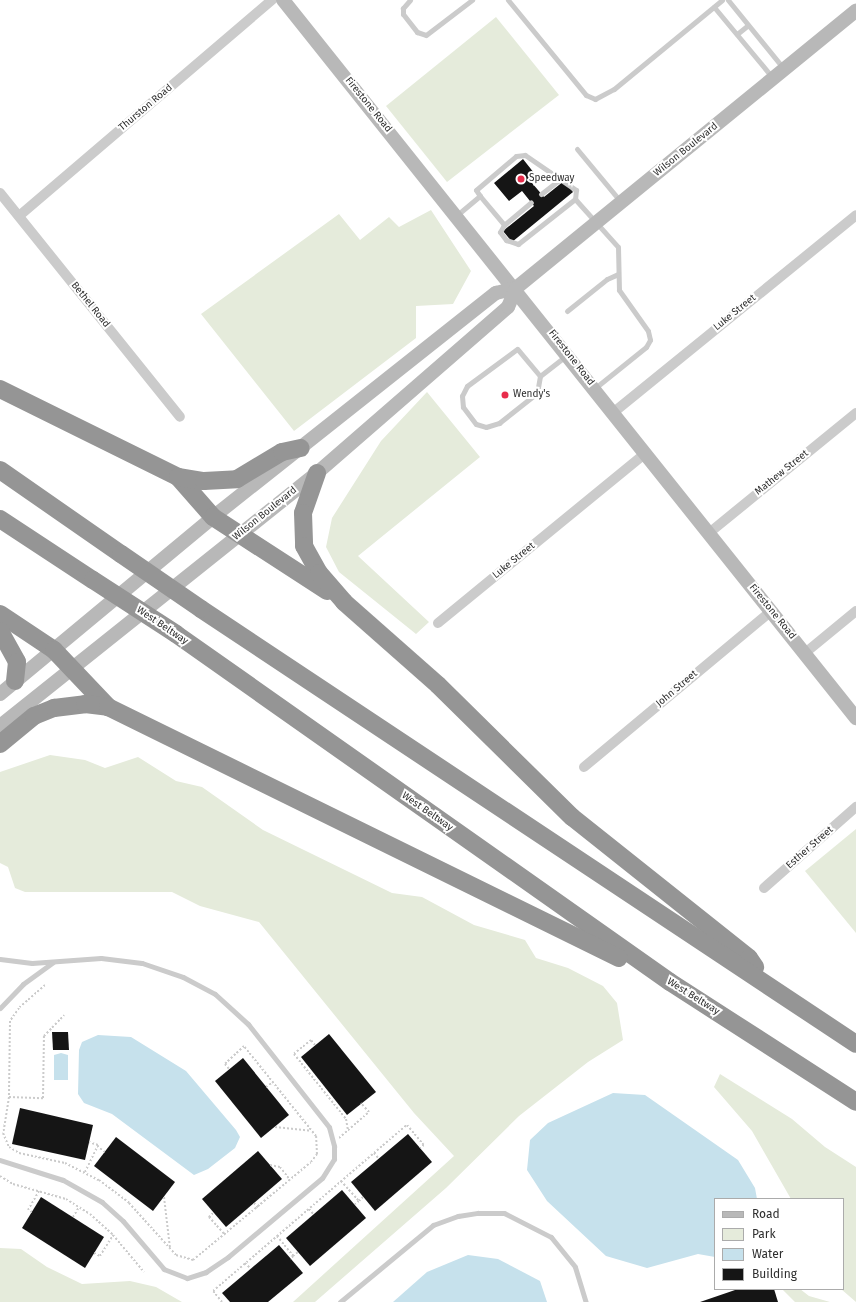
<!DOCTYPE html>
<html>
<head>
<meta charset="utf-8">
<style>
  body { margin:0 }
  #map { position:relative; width:856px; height:1302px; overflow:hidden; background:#fff; font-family:"Fira Sans",sans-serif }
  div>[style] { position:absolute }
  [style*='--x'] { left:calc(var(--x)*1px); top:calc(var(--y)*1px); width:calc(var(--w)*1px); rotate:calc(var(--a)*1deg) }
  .green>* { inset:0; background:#e5ebdb }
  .water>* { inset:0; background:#c6e1ec }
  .building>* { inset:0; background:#151515 }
  .path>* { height:2px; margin-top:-1px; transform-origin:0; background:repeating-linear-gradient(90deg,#cbcbcb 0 2px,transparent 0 4px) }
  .lane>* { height:5px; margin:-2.5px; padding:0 2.5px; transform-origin:2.5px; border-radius:2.5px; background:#cbcbcb }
  .street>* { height:10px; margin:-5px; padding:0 5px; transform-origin:5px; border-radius:5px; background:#cbcbcb }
  .secondary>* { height:14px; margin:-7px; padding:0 7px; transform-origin:7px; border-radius:7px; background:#b8b8b8 }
  .highway>* { height:18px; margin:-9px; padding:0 9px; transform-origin:9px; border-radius:9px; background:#959595 }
  .highway-bridge>* { height:18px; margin:-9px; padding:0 9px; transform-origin:9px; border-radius:9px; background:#959595 }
  .dots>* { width:11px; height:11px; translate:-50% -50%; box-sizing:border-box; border:2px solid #fff; border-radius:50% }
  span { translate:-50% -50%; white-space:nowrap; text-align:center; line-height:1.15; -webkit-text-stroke:4px #fff; paint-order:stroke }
  .street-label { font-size:10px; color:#2e2e2e }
  .poi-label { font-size:10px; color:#2e2e2e }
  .left { translate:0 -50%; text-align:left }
  .legend { position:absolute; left:714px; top:1198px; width:130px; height:92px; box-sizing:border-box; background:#fff; border:1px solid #ababab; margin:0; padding:5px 7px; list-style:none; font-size:12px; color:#2e2e2e }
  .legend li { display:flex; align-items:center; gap:8px; height:20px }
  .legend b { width:20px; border:1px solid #ababab }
</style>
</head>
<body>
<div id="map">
  <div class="green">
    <div style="clip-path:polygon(496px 17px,559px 95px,447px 182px,386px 106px)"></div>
    <div style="clip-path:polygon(431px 210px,471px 271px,453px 304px,416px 306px,416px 338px,294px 431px,201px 314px,339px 214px,360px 240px,389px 217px,399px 227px)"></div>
    <div style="clip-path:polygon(427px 392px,480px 457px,358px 556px,429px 622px,416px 634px,339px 572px,326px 547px,332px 518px,381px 441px)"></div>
    <div style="clip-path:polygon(50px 755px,85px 760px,105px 768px,138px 757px,176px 781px,202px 787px,263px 830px,392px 893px,422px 897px,474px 925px,525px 940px,536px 958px,568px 968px,603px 986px,617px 1003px,623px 1040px,588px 1062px,519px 1116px,446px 1188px,315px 1302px,293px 1302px,454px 1156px,414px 1113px,259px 922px,200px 906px,172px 892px,25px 892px,15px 888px,8px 867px,0 863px,0 772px)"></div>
    <div style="clip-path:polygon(856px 829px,856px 933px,805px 871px)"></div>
    <div style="clip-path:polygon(720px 1074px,792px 1119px,825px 1147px,856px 1167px,856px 1302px,841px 1289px,843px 1199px,791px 1199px,752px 1131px,714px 1087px)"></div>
    <div style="clip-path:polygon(0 1248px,21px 1249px,47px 1267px,82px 1284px,130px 1281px,156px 1287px,182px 1302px,0 1302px)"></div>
    <div style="clip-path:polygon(782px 1289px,800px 1289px,809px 1296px,830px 1302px,795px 1302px)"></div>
  </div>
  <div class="water">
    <div style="clip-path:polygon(98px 1035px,131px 1037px,186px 1071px,236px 1130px,240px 1137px,235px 1148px,208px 1169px,194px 1175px,112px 1114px,84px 1103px,78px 1094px,79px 1050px,82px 1042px)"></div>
    <div style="clip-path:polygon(61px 1053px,68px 1055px,68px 1080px,54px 1080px,54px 1055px)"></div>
    <div style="clip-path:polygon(613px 1093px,645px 1095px,738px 1160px,755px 1188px,757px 1199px,715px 1199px,715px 1257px,698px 1254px,647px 1268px,606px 1256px,547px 1201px,527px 1170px,530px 1140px,548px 1123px)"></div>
    <div style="clip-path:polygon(468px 1255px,498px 1259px,540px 1281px,547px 1302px,393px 1302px,427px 1272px)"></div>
  </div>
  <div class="building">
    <div style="clip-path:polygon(523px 159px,538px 178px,532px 183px,544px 197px,564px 181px,573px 192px,512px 242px,503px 231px,534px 206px,522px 191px,509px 201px,494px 183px)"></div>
    <div style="clip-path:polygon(52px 1032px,68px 1032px,69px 1050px,53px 1050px)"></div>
    <div style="clip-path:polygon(329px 1034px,376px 1092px,347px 1115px,301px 1057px)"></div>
    <div style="clip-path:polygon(243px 1058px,289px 1115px,261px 1138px,215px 1081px)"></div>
    <div style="clip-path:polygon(20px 1108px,93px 1125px,85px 1160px,12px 1144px)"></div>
    <div style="clip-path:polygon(408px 1134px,432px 1162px,375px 1211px,351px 1182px)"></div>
    <div style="clip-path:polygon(116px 1137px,175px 1182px,153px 1211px,94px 1166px)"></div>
    <div style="clip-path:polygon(258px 1151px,282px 1179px,226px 1227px,202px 1199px)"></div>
    <div style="clip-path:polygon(342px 1190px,366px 1218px,310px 1266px,286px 1238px)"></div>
    <div style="clip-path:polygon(41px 1197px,104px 1237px,85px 1268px,22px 1228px)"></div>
    <div style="clip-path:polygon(279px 1245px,303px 1273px,268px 1302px,230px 1302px,222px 1293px)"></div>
    <div style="clip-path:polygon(738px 1289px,774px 1289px,778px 1302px,700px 1302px)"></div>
  </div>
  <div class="path">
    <div style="--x:45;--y:985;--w:35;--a:139"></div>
    <div style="--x:19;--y:1008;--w:16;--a:125"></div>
    <div style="--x:10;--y:1021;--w:76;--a:90.8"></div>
    <div style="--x:9;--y:1097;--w:34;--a:2"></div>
    <div style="--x:43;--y:1098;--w:62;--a:-89.1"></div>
    <div style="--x:44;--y:1036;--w:29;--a:-46"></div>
    <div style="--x:315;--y:1045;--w:6;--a:-129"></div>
    <div style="--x:311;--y:1040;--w:22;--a:141"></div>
    <div style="--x:294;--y:1054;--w:83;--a:51.3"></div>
    <div style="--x:346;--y:1119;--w:11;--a:80"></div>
    <div style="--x:266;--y:1087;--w:9;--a:-36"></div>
    <div style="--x:9;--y:1097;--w:36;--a:99"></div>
    <div style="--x:3;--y:1133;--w:15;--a:67"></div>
    <div style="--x:9;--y:1147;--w:12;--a:31"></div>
    <div style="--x:19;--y:1153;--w:47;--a:12.3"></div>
    <div style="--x:65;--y:1163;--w:38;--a:27"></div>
    <div style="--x:99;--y:1180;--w:38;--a:37"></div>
    <div style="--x:129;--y:1203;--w:70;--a:47.9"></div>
    <div style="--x:176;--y:1255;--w:18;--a:16"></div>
    <div style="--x:193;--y:1260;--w:153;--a:-39.7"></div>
    <div style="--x:311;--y:1162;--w:10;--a:-53"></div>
    <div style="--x:317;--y:1154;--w:18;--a:-93"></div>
    <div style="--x:316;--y:1136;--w:115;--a:-128.7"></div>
    <div style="--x:244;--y:1046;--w:26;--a:137"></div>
    <div style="--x:225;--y:1064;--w:6;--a:51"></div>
    <div style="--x:275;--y:1127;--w:36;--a:6"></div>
    <div style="--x:339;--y:1138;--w:40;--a:-41"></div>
    <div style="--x:369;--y:1112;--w:12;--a:-132"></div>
    <div style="--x:97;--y:1146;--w:10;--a:37"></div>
    <div style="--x:374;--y:1153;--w:8;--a:50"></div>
    <div style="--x:270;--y:1165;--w:10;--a:11"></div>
    <div style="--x:280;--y:1167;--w:16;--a:52"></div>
    <div style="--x:85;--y:1172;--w:30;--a:-64"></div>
    <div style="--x:98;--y:1145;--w:9;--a:-162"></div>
    <div style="--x:0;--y:1176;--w:15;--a:32"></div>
    <div style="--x:13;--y:1184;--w:55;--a:15.8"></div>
    <div style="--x:66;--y:1199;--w:28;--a:32"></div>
    <div style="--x:90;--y:1214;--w:31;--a:42"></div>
    <div style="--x:113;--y:1235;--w:48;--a:50"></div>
    <div style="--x:341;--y:1181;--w:27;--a:48"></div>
    <div style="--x:359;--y:1201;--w:5;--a:143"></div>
    <div style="--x:164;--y:1197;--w:51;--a:83.3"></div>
    <div style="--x:359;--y:1201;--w:6;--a:-45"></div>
    <div style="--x:254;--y:1203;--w:6;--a:51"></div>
    <div style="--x:309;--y:1209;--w:8;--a:50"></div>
    <div style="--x:32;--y:1212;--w:4;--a:-153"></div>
    <div style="--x:28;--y:1210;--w:22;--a:-60"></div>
    <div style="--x:213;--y:1213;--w:6;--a:135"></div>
    <div style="--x:209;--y:1217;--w:24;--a:48"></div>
    <div style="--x:73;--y:1217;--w:12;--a:-59"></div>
    <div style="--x:277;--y:1236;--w:26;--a:51"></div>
    <div style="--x:293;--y:1256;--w:4;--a:124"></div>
    <div style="--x:94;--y:1253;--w:7;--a:27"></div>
    <div style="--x:100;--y:1256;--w:25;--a:-58"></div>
    <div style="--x:293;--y:1256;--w:6;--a:-39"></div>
    <div style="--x:245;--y:1263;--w:8;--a:45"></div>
    <div style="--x:222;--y:1302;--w:14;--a:-129"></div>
    <div style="--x:213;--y:1291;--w:255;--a:-40.6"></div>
    <div style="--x:407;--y:1125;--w:26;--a:50"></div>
    <div style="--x:424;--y:1145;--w:5;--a:143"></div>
  </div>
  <div class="lane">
    <div style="--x:410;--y:0;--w:11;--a:131"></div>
    <div style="--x:403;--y:8;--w:6;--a:90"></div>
    <div style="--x:403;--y:14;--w:23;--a:52"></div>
    <div style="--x:417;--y:32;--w:9;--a:18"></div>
    <div style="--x:426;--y:35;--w:58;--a:-37.3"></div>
    <div style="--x:508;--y:0;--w:123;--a:50.6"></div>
    <div style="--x:586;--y:95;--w:10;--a:24"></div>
    <div style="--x:595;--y:99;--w:21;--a:-28"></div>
    <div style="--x:614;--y:89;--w:140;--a:-39.5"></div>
    <div style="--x:728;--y:0;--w:89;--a:50.9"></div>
    <div style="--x:714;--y:7;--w:92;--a:50.3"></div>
    <div style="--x:737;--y:34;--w:14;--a:-39"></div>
    <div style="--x:577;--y:149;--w:69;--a:50.3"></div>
    <div style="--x:541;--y:194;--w:24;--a:-38"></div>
    <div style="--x:480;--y:196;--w:38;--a:50"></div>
    <div style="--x:504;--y:225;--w:35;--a:-40"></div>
    <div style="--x:457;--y:215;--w:30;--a:-40"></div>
    <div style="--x:480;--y:196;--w:7;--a:-124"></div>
    <div style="--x:476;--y:190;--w:52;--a:-40.4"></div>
    <div style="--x:516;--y:156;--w:9;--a:-6"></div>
    <div style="--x:525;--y:155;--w:62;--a:34.5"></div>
    <div style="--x:576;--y:190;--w:9;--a:96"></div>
    <div style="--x:575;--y:199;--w:64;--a:48.1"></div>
    <div style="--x:618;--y:247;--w:43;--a:88.7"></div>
    <div style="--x:619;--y:290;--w:50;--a:54.7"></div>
    <div style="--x:648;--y:331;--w:9;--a:77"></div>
    <div style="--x:650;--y:340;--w:8;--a:120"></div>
    <div style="--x:646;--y:347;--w:65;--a:141.2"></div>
    <div style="--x:504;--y:225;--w:8;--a:120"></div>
    <div style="--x:500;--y:232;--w:10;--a:53"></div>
    <div style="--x:506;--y:240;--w:13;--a:18"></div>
    <div style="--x:518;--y:244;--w:73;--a:-38.3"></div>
    <div style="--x:567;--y:311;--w:51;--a:-38.7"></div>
    <div style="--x:607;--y:279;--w:12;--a:-24"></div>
    <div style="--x:540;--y:376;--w:35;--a:-130"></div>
    <div style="--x:517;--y:349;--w:62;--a:143.5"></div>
    <div style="--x:467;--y:386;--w:11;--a:117"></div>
    <div style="--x:462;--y:396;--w:11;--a:85"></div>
    <div style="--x:463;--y:407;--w:21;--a:53"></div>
    <div style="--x:476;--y:424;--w:10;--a:17"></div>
    <div style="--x:486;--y:427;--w:14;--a:-17"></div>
    <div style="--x:499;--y:423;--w:48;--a:-38.3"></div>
    <div style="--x:537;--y:393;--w:17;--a:-80"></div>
    <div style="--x:540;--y:376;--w:33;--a:-38"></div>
    <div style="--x:0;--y:959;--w:32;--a:7"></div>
    <div style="--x:32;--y:963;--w:69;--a:-4.1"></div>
    <div style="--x:101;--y:958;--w:41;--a:7"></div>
    <div style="--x:142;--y:963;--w:43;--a:18.9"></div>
    <div style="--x:183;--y:977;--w:36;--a:28"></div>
    <div style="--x:215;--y:994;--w:45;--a:42.3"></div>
    <div style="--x:248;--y:1024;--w:131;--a:51.8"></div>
    <div style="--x:329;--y:1127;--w:20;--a:75"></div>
    <div style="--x:334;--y:1146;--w:13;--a:90"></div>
    <div style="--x:334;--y:1159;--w:22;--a:122"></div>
    <div style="--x:322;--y:1178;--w:123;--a:140"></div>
    <div style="--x:228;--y:1257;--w:27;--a:146"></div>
    <div style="--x:206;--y:1272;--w:20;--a:162"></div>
    <div style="--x:187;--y:1278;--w:25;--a:-159"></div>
    <div style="--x:164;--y:1269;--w:63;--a:-130.5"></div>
    <div style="--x:123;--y:1221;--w:28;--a:-138"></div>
    <div style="--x:102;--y:1202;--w:45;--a:-150.6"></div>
    <div style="--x:63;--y:1180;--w:66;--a:-162.4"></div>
    <div style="--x:0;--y:1008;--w:33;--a:-46"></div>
    <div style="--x:23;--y:984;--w:37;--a:-36"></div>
    <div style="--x:340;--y:1302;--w:121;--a:-39.6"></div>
    <div style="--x:433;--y:1225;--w:27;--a:-20"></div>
    <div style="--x:458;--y:1216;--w:20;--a:-9"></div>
    <div style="--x:478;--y:1213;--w:26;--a:0"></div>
    <div style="--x:504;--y:1213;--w:53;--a:27.1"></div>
    <div style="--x:551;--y:1237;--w:38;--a:51"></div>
    <div style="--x:575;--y:1267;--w:37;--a:73"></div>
  </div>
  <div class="street">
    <div style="--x:0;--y:193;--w:287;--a:51.2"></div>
    <div style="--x:19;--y:216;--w:333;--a:-40.5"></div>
    <div style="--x:614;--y:412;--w:312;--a:-39.1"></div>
    <div style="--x:709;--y:533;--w:190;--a:-39.2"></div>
    <div style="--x:438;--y:623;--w:269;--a:-39.3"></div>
    <div style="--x:805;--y:653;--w:66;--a:-39.5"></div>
    <div style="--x:584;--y:767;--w:244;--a:-39.8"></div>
    <div style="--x:764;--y:888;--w:123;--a:-41.4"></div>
  </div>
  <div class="secondary">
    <div style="--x:283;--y:0;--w:919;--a:51.41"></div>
    <div style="--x:0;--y:694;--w:277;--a:-39.7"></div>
    <div style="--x:213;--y:517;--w:361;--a:-38.4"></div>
    <div style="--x:496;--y:293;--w:21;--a:-14"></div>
    <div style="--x:516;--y:288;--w:439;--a:-39.2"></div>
    <div style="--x:0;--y:726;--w:406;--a:-38.6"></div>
    <div style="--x:317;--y:473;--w:253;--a:-41"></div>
    <div style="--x:508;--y:307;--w:21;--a:-67"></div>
  </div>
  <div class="highway">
    <div style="--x:0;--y:389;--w:199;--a:26.3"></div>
    <div style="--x:178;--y:477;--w:53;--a:48.8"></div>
    <div style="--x:213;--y:517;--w:136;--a:33"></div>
    <div style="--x:0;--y:470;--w:147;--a:34.8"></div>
    <div style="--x:317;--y:473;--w:42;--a:109.3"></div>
    <div style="--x:303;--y:513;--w:33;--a:88"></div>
    <div style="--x:304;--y:546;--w:31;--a:61"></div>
    <div style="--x:319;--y:573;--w:38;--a:49"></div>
    <div style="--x:344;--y:602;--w:125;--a:41.4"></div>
    <div style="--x:438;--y:685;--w:188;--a:44.6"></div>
    <div style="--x:572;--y:817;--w:226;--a:38.5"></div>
    <div style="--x:749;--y:958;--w:11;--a:56"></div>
    <div style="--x:178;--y:477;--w:26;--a:9"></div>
    <div style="--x:204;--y:481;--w:33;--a:-3"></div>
    <div style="--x:237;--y:479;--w:52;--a:-31"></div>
    <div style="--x:282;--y:452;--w:19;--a:-12"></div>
    <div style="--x:0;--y:519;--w:111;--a:33.3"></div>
    <div style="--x:201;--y:609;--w:786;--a:33.59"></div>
    <div style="--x:0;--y:614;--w:65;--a:33.7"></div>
    <div style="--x:54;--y:650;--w:79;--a:46.5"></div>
    <div style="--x:0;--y:631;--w:35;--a:61"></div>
    <div style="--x:17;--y:662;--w:19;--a:96"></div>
    <div style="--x:176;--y:634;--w:604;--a:35.16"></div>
    <div style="--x:670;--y:982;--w:221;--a:32.8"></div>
    <div style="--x:0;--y:744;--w:44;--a:-39.5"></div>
    <div style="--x:34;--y:716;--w:22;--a:-22"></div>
    <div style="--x:54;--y:708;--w:31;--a:-7"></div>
    <div style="--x:85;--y:704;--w:23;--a:7"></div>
    <div style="--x:108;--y:707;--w:569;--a:26.16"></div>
  </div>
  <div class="highway-bridge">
    <div style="--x:121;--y:554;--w:97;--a:34.5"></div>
    <div style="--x:93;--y:580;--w:99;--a:33"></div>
  </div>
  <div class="dots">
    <div style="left:521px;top:179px;background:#e82c4b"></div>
    <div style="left:505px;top:395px;background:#e82c4b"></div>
  </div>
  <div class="street-label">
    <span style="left:368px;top:105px;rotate:51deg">Firestone Road</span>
    <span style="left:146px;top:108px;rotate:-40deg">Thurston Road</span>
    <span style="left:686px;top:150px;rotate:-39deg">Wilson Boulevard</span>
    <span style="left:90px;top:305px;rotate:51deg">Bethel Road</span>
    <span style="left:735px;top:313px;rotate:-39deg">Luke Street</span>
    <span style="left:571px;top:358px;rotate:52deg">Firestone Road</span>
    <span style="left:782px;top:473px;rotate:-39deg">Mathew Street</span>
    <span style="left:265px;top:514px;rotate:-39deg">Wilson Boulevard</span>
    <span style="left:514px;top:561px;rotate:-39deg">Luke Street</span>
    <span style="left:772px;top:612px;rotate:51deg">Firestone Road</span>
    <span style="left:162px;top:626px;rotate:34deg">West Beltway</span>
    <span style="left:677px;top:689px;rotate:-40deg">John Street</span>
    <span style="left:427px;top:812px;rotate:35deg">West Beltway</span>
    <span style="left:810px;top:848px;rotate:-41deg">Esther Street</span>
    <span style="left:693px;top:997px;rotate:32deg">West Beltway</span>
  </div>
  <div class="poi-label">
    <span class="left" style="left:529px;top:179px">Speedway</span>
    <span class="left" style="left:513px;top:395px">Wendy's</span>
  </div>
  <ul class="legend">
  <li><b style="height:5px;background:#b8b8b8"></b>Road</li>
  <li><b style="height:11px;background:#e5ebdb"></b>Park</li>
  <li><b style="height:11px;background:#c6e1ec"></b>Water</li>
  <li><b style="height:11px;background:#151515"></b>Building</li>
  </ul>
</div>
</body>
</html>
